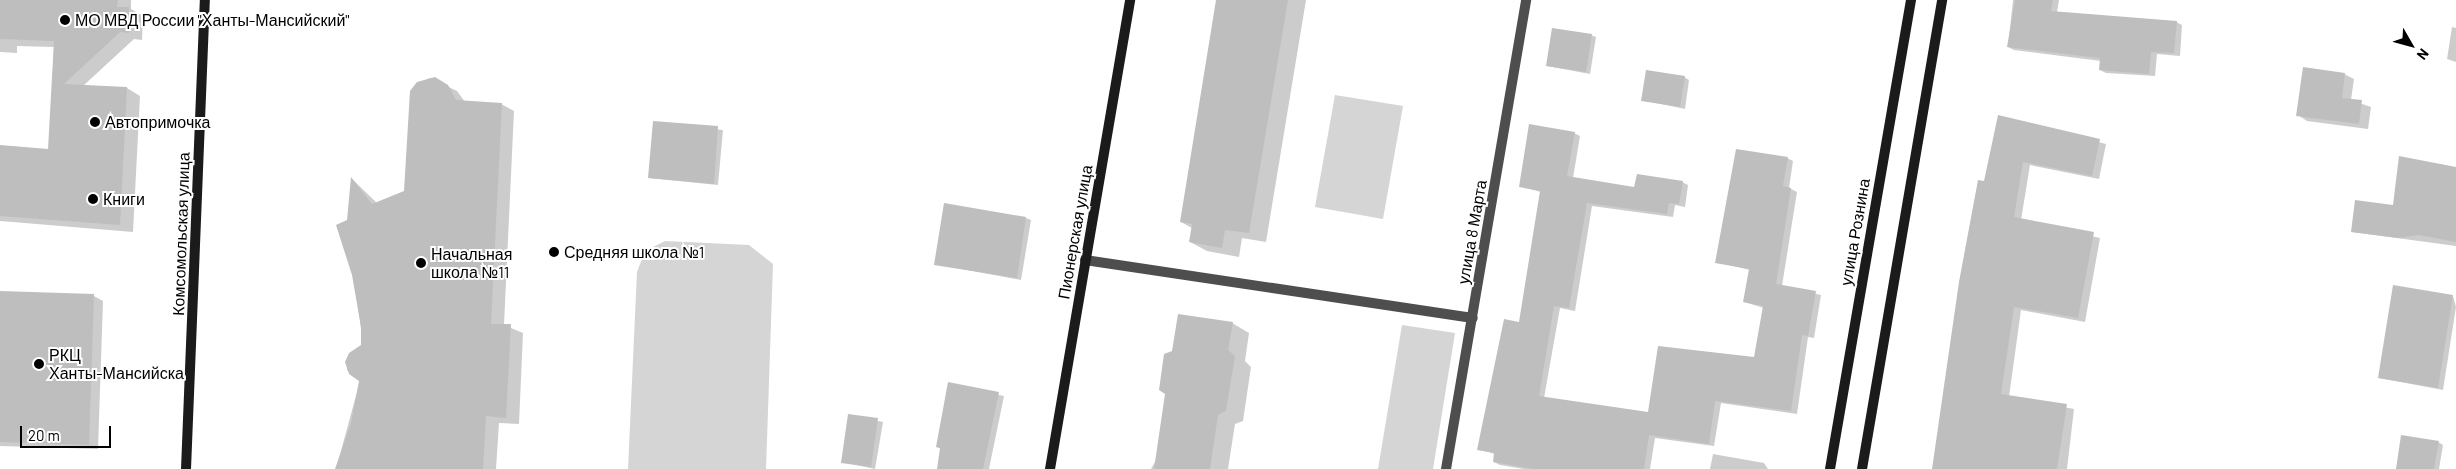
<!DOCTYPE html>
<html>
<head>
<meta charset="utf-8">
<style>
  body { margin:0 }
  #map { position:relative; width:2456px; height:469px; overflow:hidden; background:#fff; font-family:Barlow,sans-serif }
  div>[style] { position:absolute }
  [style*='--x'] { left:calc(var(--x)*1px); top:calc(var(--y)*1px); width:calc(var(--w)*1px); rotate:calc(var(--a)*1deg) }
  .green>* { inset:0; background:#d5d5d5 }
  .shadow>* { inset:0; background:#0003 }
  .building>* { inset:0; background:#bebebe }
  .street>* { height:10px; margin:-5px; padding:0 5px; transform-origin:5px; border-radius:5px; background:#4e4e4e }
  .secondary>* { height:10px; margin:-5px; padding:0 5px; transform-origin:5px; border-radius:5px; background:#1b1b1b }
  .dots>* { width:14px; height:14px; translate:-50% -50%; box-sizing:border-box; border:2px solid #fff; border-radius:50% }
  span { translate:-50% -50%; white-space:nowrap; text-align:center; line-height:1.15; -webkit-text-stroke:4px #fff; paint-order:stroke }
  .poi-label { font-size:16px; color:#000 }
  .left { translate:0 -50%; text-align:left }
  .street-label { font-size:16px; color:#000 }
  .north { position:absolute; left:2386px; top:20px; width:50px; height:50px; -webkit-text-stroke:4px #fff; paint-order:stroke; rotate:128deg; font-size:14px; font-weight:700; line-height:20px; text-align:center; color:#000 }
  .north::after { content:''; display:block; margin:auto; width:18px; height:22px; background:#000; clip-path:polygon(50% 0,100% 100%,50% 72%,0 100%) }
  .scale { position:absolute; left:20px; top:426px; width:91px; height:22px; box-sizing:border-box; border:2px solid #000; border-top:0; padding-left:6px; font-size:15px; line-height:18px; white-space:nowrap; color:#000; -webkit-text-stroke:4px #fff; paint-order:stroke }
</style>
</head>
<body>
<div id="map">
  <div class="green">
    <div style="clip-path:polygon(1335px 95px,1403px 106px,1383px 219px,1315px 207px)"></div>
    <div style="clip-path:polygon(665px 241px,749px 245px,773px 264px,766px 469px,628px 469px,637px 272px,645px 251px)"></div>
    <div style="clip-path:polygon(1402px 325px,1455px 333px,1433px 469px,1378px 469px)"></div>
  </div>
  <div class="shadow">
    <div style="clip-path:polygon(0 0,131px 0,131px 9px,143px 16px,142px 40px,134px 39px,83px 86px,127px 88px,140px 96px,133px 232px,0 221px,0 147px,49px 151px,54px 47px,17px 46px,17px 53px,0 52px)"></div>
    <div style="clip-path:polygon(1218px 0,1306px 0,1266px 242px,1242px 238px,1239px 257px,1207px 251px,1190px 242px,1192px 228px,1181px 222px)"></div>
    <div style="clip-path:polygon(2013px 0,2059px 0,2057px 12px,2176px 22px,2182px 25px,2180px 56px,2157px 54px,2155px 76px,2106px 73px,2100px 70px,2101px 61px,2014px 50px,2008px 47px)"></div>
    <div style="clip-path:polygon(2452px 27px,2456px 28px,2456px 62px,2447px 59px)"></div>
    <div style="clip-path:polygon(1591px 35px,1596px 37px,1590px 74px,1547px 66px)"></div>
    <div style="clip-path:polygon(2344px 74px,2354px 79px,2351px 100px,2371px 107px,2368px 129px,2307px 121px,2298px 115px)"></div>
    <div style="clip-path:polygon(1684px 77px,1689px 80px,1685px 109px,1642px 100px)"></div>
    <div style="clip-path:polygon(430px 78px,457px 91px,465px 102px,501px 104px,514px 111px,504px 325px,523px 333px,519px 424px,499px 423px,496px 469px,336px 469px,360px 381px,347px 370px,347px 359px,363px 346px,348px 221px,352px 179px,378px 204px,405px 192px,418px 83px)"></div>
    <div style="clip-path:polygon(1999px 116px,2106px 144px,2099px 179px,2030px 165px,2021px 220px,2100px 238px,2085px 322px,2021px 310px,2009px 397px,2074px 409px,2067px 469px,1933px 469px)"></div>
    <div style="clip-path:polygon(654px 122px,723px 130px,718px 185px,649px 178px)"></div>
    <div style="clip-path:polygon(1574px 133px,1580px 136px,1573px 178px,1635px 189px,1682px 182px,1688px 185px,1685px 207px,1675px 205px,1673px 217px,1592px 206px,1575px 311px,1560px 308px,1544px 398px,1649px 414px,1755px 358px,1764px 308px,1744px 302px,1750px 270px,1717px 262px,1787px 158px,1793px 161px,1789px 188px,1797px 192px,1782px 286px,1821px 295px,1814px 338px,1808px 337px,1797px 414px,1721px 403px,1714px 446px,1655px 438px,1650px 469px,1524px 469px,1500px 465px,1494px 462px,1495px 454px,1479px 449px,1520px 323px,1541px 192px,1520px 186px)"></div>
    <div style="clip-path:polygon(2456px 168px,2456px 246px,2352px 232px,2394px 207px)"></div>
    <div style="clip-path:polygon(1026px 218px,1031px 220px,1021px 280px,935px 264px)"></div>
    <div style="clip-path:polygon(0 293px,94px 296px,103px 301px,98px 449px,0 446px)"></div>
    <div style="clip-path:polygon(2453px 296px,2456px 307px,2443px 390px,2379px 378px)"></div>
    <div style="clip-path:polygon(1232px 323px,1249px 333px,1245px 361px,1251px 367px,1243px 421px,1235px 424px,1228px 469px,1151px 469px)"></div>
    <div style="clip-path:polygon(949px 384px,1004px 396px,989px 469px,938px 469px,942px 449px,937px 447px)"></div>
    <div style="clip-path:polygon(849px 415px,883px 422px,875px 469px,842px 462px)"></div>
    <div style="clip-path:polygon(2438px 442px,2443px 445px,2439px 469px,2397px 469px)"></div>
    <div style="clip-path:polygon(1713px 454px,1764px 463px,1768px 469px,1710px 469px)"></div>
  </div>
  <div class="building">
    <div style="clip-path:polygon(0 0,118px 0,117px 7px,129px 7px,129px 33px,120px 32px,64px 84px,127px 87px,120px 225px,0 216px,0 145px,48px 149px,54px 41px,0 39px)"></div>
    <div style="clip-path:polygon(1216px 0,1288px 0,1249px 233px,1225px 230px,1222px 248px,1189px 242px,1192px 224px,1180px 222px)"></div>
    <div style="clip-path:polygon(2015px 0,2053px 0,2051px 11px,2177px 21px,2174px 53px,2151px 52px,2149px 74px,2099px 70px,2100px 58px,2007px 47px)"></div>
    <div style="clip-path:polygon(1552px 28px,1592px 34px,1586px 72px,1546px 66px)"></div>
    <div style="clip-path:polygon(2303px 67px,2345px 73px,2342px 98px,2362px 100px,2359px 124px,2296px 116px)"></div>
    <div style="clip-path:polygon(1646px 70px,1685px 76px,1680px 107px,1641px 101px)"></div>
    <div style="clip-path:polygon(435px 77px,448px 85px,456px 100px,502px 103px,491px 324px,511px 324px,506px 418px,486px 416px,483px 469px,335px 469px,351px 423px,359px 381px,349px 374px,345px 362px,349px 353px,361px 345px,361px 327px,352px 275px,336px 225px,347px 220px,351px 177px,372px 204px,404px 191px,410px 91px,417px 82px)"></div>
    <div style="clip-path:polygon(1998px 115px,2100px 139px,2092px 176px,2023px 162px,2014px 217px,2094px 232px,2078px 318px,2014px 307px,2001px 394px,2067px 404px,2057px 469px,1932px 469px,1959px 282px,1978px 180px,1984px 181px)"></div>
    <div style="clip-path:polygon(653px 121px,718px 126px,714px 184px,648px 178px)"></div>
    <div style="clip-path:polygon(1529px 124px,1575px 132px,1567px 176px,1634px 187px,1637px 174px,1683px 181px,1679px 204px,1669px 203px,1667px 214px,1587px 203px,1569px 308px,1554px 306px,1539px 396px,1648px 412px,1658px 346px,1754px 357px,1763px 306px,1743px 302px,1749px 269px,1715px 263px,1736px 149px,1788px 157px,1783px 186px,1791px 188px,1776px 284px,1816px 291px,1808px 336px,1802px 335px,1791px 411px,1715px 401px,1709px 444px,1649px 435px,1644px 469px,1534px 469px,1493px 462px,1494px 453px,1477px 450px,1504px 319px,1519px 322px,1540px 191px,1519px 187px)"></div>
    <div style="clip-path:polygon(2399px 156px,2456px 167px,2456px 242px,2419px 235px,2399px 238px,2351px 232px,2355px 200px,2393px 205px)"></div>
    <div style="clip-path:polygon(944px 203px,1026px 217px,1017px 278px,934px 265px)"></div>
    <div style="clip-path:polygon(2393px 285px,2453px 295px,2438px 388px,2378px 378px)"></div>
    <div style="clip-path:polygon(0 291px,94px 294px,89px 445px,0 442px)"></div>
    <div style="clip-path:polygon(1178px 314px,1233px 322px,1228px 350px,1235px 356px,1226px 411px,1218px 415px,1210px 469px,1154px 469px,1165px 394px,1159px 390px,1164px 354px,1172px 351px)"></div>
    <div style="clip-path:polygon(948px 382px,999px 392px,983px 469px,937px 469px,940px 448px,936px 447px)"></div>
    <div style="clip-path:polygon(848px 414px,878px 418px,871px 467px,841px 463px)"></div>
    <div style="clip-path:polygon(2401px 435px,2439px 441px,2434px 469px,2396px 469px)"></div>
  </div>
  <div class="street">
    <div style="--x:1085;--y:260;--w:392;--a:8.5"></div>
    <div style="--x:1446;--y:469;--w:476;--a:-80.3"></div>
  </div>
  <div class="secondary">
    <div style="--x:186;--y:469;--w:469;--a:-87.7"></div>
    <div style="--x:1050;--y:469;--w:476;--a:-80.3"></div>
    <div style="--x:1830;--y:469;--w:476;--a:-80.2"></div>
    <div style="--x:1862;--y:469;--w:476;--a:-80.3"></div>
  </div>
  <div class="dots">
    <div style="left:65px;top:20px;background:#000"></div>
    <div style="left:95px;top:122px;background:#000"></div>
    <div style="left:93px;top:199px;background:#000"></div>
    <div style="left:554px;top:252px;background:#000"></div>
    <div style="left:421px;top:263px;background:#000"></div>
    <div style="left:39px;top:364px;background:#000"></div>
  </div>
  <div class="poi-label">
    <span class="left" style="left:75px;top:20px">МО МВД России "Ханты-Мансийский"</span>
    <span class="left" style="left:105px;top:122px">Автопримочка</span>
    <span class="left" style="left:103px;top:199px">Книги</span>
    <span class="left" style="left:564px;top:252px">Средняя школа №1</span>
    <span class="left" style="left:431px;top:263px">Начальная<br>школа №11</span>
    <span class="left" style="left:49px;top:364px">РКЦ<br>Ханты-Мансийска</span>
  </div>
  <div class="street-label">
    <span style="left:1075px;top:232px;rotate:-80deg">Пионерская улица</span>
    <span style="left:1472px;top:232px;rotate:-80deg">улица 8 Марта</span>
    <span style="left:1855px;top:232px;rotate:-80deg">улица Рознина</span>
    <span style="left:181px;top:234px;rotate:-88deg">Комсомольская улица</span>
  </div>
  <div class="north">N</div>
  <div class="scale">20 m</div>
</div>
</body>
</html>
